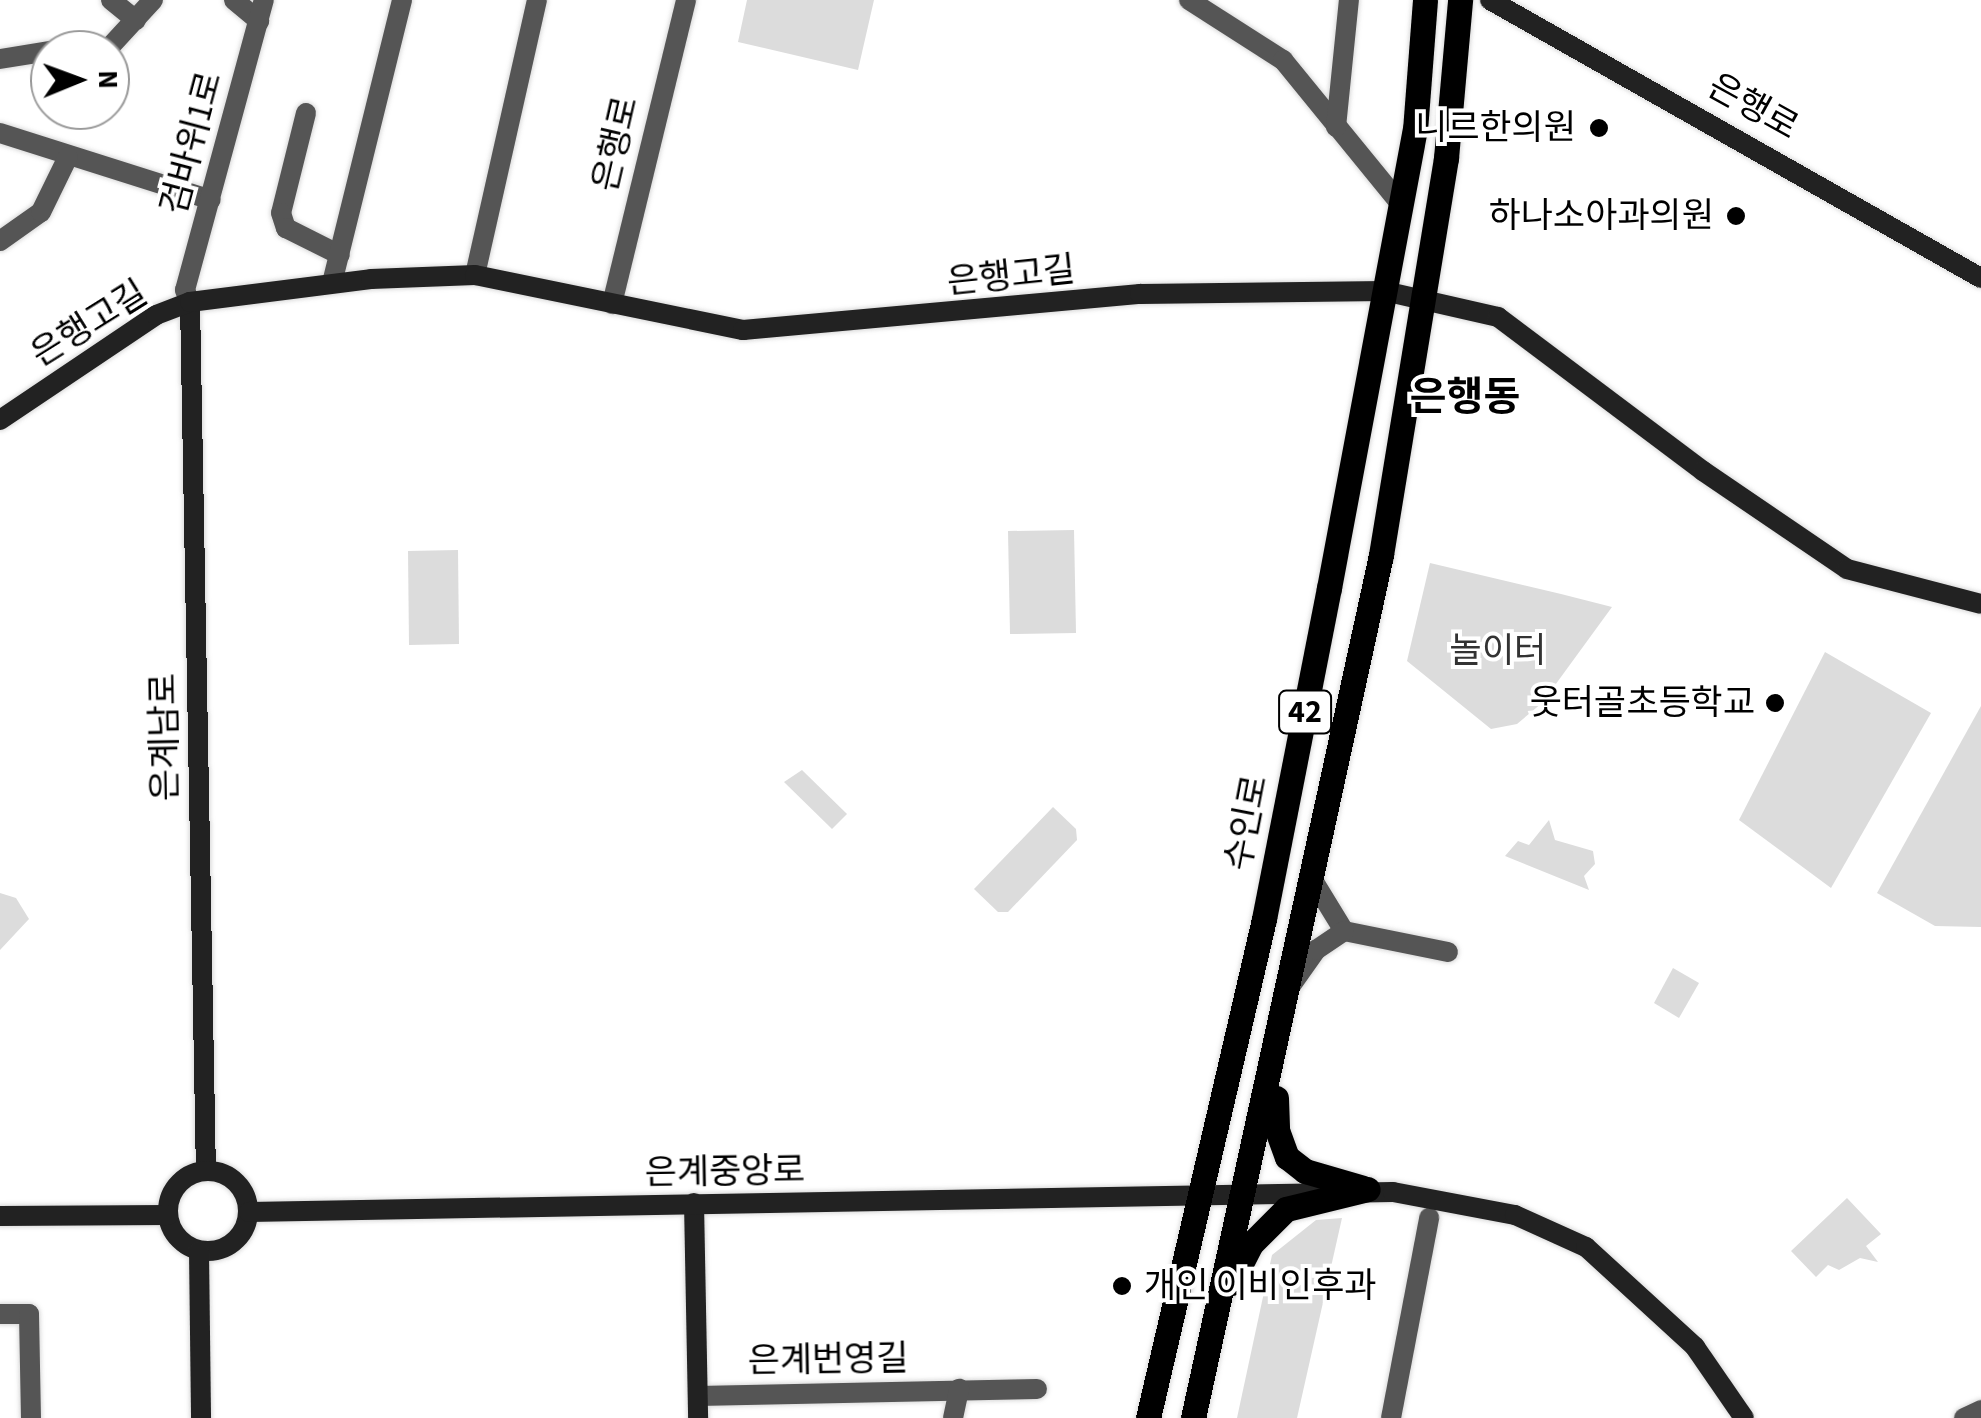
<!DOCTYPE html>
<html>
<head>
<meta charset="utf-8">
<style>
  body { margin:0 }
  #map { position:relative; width:1981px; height:1418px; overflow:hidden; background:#fff; font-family:"Source Sans 3","Noto Sans KR",sans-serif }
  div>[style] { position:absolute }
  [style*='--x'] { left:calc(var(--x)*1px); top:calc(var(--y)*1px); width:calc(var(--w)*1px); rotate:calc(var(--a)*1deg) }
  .green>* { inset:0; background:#dcdcdc }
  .roads { filter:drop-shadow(0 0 2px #dbdbdb) drop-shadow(0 0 2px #dbdbdb) }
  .street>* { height:20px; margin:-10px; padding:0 10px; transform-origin:10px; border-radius:10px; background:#555 }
  .secondary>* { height:20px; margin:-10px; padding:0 10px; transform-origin:10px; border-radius:10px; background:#222 }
  .secondary>.ring { margin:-10px; padding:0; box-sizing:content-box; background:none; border:20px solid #222; border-radius:50% }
  .primary>* { height:25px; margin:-12.5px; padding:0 12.5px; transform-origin:12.5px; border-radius:12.5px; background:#000 }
  .dots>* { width:28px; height:28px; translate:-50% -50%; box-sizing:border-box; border:5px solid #fff; border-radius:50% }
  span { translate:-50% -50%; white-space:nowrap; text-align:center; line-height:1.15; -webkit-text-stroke:8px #fff; paint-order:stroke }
  .shield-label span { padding:2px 8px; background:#fff; border:2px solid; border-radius:8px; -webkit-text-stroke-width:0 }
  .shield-label { font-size:32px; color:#000; font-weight:700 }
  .street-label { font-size:35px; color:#000 }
  .poi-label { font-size:35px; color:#000 }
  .right { translate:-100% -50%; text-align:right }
  .left { translate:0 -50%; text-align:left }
  .park-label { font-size:35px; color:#333 }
  .quarter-label { font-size:40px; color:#000; font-weight:700 }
  .north { position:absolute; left:30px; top:30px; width:100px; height:100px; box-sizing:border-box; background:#fff; border:2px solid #999; border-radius:50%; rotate:89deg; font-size:28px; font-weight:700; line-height:40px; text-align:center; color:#000 }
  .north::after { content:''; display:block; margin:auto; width:35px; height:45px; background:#000; clip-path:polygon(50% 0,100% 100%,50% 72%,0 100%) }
</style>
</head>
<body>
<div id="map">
  <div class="green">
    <div style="clip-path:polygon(747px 0,874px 0,858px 70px,738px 42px)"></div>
    <div style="clip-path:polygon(1074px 530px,1076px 633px,1010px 634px,1008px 531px)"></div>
    <div style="clip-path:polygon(458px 550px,459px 644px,409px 645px,408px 551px)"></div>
    <div style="clip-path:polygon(1430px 563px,1561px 594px,1612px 607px,1542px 703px,1517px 724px,1491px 729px,1407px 661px)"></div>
    <div style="clip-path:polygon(1825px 652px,1931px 713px,1831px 888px,1739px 820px)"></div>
    <div style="clip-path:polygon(1981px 706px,1981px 927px,1935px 926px,1877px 893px)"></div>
    <div style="clip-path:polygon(802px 770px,847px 814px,832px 829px,784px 782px)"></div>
    <div style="clip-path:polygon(1053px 807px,1076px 829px,1077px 840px,1008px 912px,998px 912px,974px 889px)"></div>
    <div style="clip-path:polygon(1549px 820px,1555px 840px,1593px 851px,1595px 864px,1584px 876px,1589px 890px,1505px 856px,1518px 841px,1529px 845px)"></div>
    <div style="clip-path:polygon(0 893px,16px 898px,29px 919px,0 950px)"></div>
    <div style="clip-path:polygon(1673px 968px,1699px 983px,1679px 1018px,1654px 1003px)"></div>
    <div style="clip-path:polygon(1847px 1198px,1881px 1234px,1866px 1246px,1878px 1262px,1860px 1258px,1839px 1270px,1828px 1265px,1816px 1277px,1791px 1251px)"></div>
    <div style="clip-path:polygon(1342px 1218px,1297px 1418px,1237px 1418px,1272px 1255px,1316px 1220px)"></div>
  </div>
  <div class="roads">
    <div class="street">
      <div style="--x:111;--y:0;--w:32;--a:39"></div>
      <div style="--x:234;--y:0;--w:33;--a:40"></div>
      <div style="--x:1189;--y:0;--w:112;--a:32.6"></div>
      <div style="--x:1283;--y:60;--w:188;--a:50.8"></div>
      <div style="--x:107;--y:50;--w:68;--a:-47.4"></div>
      <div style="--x:0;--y:59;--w:51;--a:-9.1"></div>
      <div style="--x:306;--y:113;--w:103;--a:104"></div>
      <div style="--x:281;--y:213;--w:16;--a:72"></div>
      <div style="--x:286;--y:228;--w:60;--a:26.6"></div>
      <div style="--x:1336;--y:127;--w:128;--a:-84.2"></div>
      <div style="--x:0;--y:133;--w:221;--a:17.6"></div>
      <div style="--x:0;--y:241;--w:50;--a:-35.3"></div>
      <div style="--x:41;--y:212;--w:61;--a:-63.9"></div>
      <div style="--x:475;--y:275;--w:282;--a:-77.3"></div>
      <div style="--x:332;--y:283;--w:292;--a:-76.1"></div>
      <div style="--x:190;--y:302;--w:13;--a:-113"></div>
      <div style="--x:185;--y:290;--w:301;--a:-74.8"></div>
      <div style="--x:612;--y:304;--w:313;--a:-76.3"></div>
      <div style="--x:1314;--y:882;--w:57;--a:58.5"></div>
      <div style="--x:1344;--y:931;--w:106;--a:11.4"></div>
      <div style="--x:1292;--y:984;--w:42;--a:-54.8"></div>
      <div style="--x:1316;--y:950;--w:34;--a:-34"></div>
      <div style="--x:0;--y:1314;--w:29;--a:0"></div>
      <div style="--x:29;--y:1314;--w:104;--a:88.9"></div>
      <div style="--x:698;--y:1396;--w:339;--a:-1.2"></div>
      <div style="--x:953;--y:1418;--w:30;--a:-78"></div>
      <div style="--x:1391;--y:1418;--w:204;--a:-79.2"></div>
      <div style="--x:1964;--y:1418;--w:19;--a:-25"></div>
    </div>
    <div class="secondary">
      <div style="--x:1490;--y:0;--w:564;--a:29.52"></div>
      <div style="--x:190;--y:302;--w:869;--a:88.95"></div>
      <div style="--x:0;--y:420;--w:188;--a:-33.9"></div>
      <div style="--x:156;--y:315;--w:36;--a:-21"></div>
      <div style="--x:190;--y:302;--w:182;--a:-7.2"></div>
      <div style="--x:371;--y:279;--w:104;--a:-2.2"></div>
      <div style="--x:475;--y:275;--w:274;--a:11.6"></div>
      <div style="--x:743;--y:330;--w:399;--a:-5.2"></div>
      <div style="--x:1140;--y:294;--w:244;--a:-0.7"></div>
      <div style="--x:1384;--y:291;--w:117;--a:12.8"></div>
      <div style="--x:1498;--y:317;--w:256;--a:36.9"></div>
      <div style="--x:1703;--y:471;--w:174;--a:34.2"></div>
      <div style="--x:1847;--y:569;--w:138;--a:14.6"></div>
      <div class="ring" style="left:168px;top:1171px;width:60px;height:60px"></div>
      <div style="--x:694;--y:1203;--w:215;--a:88.9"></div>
      <div style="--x:249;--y:1212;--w:1144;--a:-1"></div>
      <div style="--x:1393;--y:1192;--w:124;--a:10.7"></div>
      <div style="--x:1515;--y:1215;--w:78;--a:24.3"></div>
      <div style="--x:1586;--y:1247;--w:148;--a:42.5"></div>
      <div style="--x:1695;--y:1347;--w:86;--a:55.4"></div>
      <div style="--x:0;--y:1216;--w:168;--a:-0.3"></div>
      <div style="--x:199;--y:1251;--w:167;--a:89.3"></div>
    </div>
    <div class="primary">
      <div style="--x:1276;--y:1098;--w:32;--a:88"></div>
      <div style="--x:1277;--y:1130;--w:29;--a:70"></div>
      <div style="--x:1287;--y:1157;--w:23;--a:38"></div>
      <div style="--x:1305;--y:1171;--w:60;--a:16.3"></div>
      <div style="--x:1231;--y:1283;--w:44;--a:-62.9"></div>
      <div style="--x:1251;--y:1244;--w:49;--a:-45"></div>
      <div style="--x:1286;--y:1209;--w:84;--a:-13.7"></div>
      <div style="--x:1148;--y:1418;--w:512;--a:-76.91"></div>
      <div style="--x:1264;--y:919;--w:337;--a:-78.9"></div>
      <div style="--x:1329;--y:588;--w:466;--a:-79.4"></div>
      <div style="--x:1415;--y:130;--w:130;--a:-85.6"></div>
      <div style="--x:1193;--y:1418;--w:883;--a:-77.71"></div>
      <div style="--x:1381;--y:555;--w:402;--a:-80.7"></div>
      <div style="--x:1446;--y:158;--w:159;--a:-84.9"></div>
    </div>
  </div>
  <div class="dots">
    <div style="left:1599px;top:128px;background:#000"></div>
    <div style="left:1736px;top:216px;background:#000"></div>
    <div style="left:1775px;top:703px;background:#000"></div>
    <div style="left:1122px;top:1286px;background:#000"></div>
  </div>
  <div class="shield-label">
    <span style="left:1305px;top:712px">42</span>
  </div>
  <div class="street-label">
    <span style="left:1753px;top:107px;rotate:29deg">은행로</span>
    <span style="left:192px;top:143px;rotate:-75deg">검바위1로</span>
    <span style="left:616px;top:144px;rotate:-77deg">은행로</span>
    <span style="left:1011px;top:276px;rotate:-6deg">은행고길</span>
    <span style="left:89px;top:324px;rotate:-32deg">은행고길</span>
    <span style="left:165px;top:737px;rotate:-91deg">은계남로</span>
    <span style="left:1247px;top:823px;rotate:-79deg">수인로</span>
    <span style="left:725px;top:1172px;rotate:-1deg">은계중앙로</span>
    <span style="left:828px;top:1360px;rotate:-1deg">은계번영길</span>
  </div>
  <div class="poi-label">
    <span class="right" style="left:1576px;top:128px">니르한의원</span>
    <span class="right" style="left:1714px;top:216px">하나소아과의원</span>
    <span class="right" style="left:1755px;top:703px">웃터골초등학교</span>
    <span class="left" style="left:1144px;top:1286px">개인 이비인후과</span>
  </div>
  <div class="park-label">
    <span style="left:1498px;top:651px">놀이터</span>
  </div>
  <div class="quarter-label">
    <span style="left:1465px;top:398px">은행동</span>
  </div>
  <div class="north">N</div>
</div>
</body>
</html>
